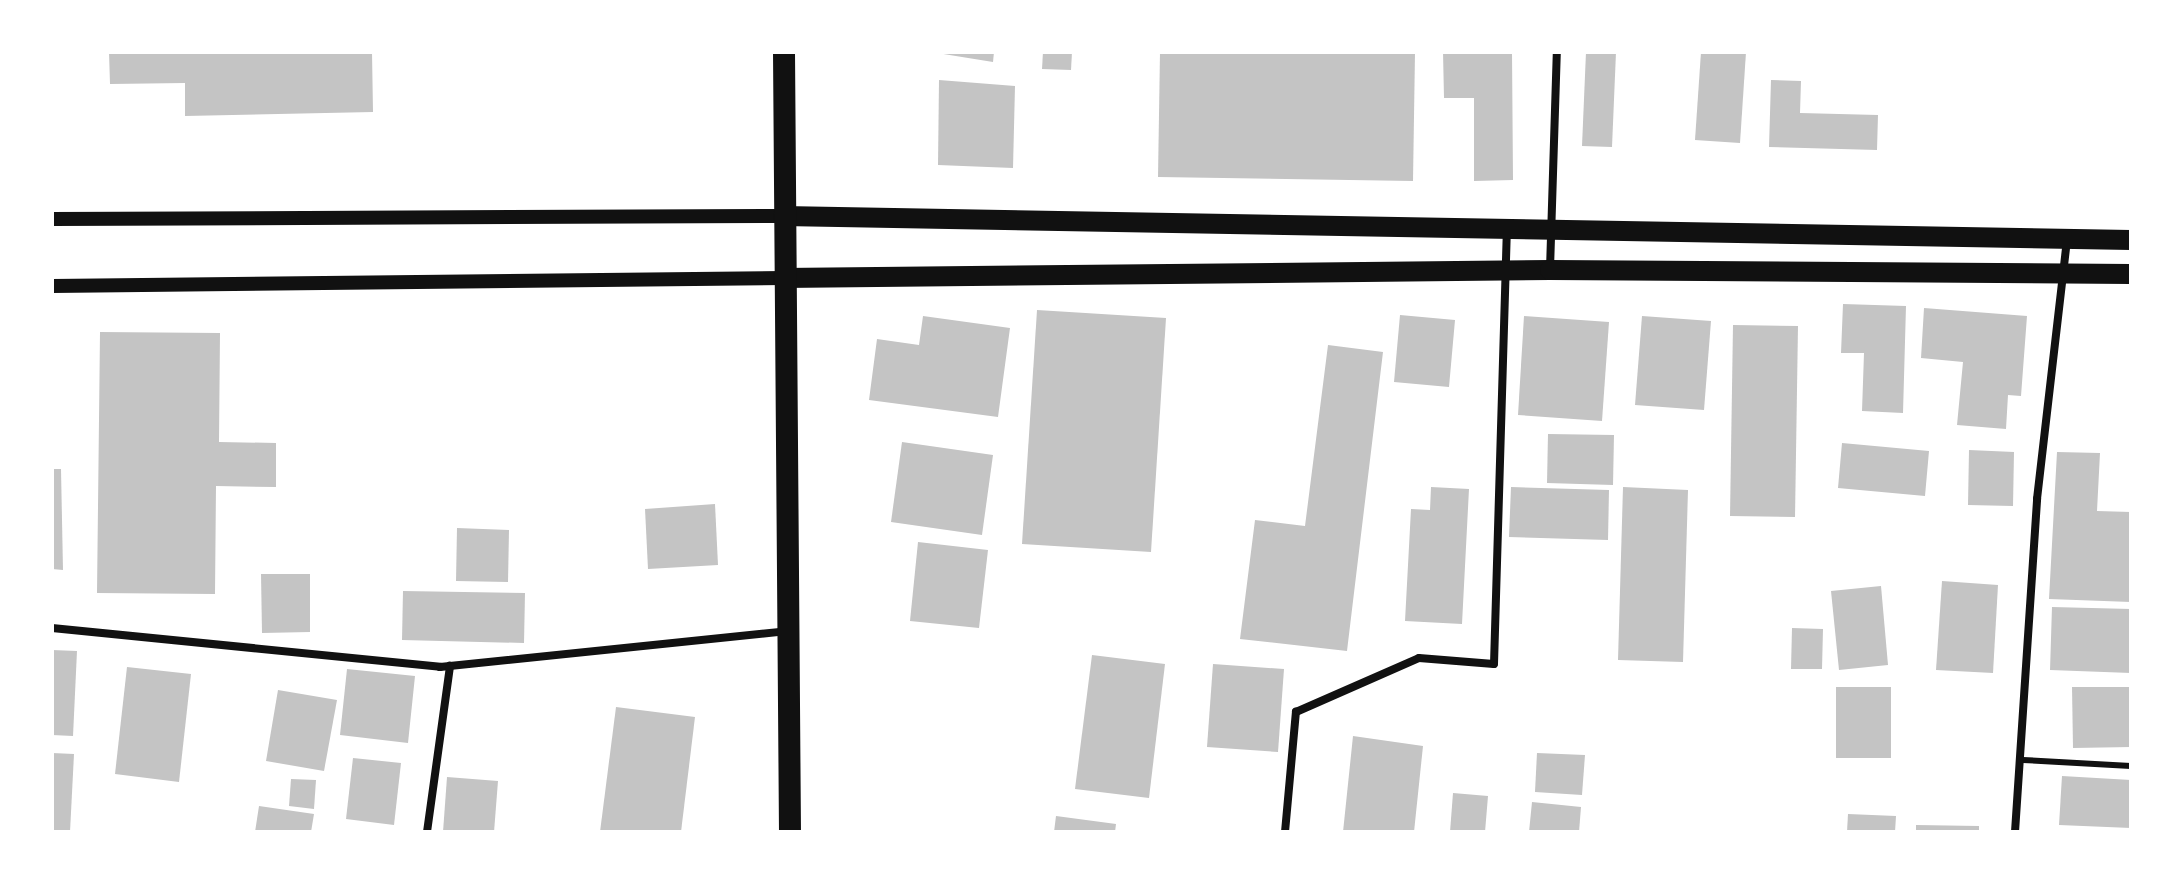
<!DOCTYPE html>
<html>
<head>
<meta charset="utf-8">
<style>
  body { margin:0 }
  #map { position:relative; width:2183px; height:884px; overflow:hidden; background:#fff; font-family:Jost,sans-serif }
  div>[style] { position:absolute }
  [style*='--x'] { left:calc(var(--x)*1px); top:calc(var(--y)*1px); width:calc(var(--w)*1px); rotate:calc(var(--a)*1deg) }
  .building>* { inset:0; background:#c4c4c4 }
  .service>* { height:6px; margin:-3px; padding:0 3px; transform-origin:3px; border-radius:3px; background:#111 }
  .minor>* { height:8px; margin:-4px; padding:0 4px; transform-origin:4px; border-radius:4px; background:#111 }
  .tertiary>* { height:14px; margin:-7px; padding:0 7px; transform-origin:7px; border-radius:7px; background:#111 }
  .primary>* { height:20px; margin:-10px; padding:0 10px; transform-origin:10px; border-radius:10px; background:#111 }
  .trunk>* { height:22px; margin:-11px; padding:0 11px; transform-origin:11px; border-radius:11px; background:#111 }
  span { translate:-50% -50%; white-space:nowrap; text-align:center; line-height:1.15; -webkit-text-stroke:6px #fff; paint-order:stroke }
  .frame { position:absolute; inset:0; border:54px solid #fff; pointer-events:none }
</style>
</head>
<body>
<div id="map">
  <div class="building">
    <div style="clip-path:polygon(109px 52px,372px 52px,373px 112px,185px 116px,185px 83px,110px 84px)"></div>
    <div style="clip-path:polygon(931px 52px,994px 52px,993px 62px)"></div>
    <div style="clip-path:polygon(1043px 52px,1072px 52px,1071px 70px,1042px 69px)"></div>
    <div style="clip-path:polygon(1160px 52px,1415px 52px,1413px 181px,1158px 177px)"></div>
    <div style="clip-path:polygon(1443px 52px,1512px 52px,1513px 180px,1474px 181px,1474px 98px,1444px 98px)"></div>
    <div style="clip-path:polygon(1586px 52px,1616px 52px,1612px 147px,1582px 146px)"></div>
    <div style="clip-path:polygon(1701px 52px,1746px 52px,1740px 143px,1695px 140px)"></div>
    <div style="clip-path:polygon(939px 80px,1015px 86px,1013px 168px,938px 165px)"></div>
    <div style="clip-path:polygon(1771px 80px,1801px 81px,1800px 113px,1878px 115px,1877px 150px,1769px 147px)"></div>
    <div style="clip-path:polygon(1843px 304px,1906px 306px,1903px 413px,1862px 411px,1864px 353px,1841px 353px)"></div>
    <div style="clip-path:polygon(1924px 308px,2027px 316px,2021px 396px,2008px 395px,2006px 429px,1957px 425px,1963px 362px,1921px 358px)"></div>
    <div style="clip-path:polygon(1037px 310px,1166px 318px,1151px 552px,1022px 544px)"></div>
    <div style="clip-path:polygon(1400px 315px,1455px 320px,1449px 387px,1394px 382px)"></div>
    <div style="clip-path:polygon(923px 316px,1010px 328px,998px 417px,869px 400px,877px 339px,919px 345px)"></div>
    <div style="clip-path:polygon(1524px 316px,1609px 322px,1602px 421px,1518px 415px)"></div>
    <div style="clip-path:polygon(1642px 316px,1711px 321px,1704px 410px,1635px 405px)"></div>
    <div style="clip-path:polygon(1733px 325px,1798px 326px,1795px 517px,1730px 516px)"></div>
    <div style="clip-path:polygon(100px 332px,220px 333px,219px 442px,276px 443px,276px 487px,216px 486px,215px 594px,97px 593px)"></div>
    <div style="clip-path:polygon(1328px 345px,1383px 352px,1347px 651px,1240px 639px,1255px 520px,1305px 526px)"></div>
    <div style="clip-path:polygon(1548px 434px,1614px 435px,1613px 485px,1547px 483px)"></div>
    <div style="clip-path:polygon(902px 442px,993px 455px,982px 535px,891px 522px)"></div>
    <div style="clip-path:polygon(1842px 443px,1929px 451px,1925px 496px,1838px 488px)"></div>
    <div style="clip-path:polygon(1969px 450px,2014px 452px,2013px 506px,1968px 505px)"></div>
    <div style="clip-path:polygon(2057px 452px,2100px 453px,2097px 511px,2131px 512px,2131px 602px,2049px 599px)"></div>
    <div style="clip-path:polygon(52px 469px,61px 469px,63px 570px,52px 569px)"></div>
    <div style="clip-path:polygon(1431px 487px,1469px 489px,1462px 624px,1405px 621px,1411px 509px,1430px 510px)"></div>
    <div style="clip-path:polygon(1511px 487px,1609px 490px,1608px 540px,1509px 537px)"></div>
    <div style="clip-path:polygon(1623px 487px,1688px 490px,1683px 662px,1618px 660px)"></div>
    <div style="clip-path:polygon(715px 504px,718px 565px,648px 569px,645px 509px)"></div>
    <div style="clip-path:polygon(457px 528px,509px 530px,508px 582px,456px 581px)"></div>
    <div style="clip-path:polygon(918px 542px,988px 550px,979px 628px,910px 621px)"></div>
    <div style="clip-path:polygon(261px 574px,310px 574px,310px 632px,262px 633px)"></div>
    <div style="clip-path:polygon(1942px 581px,1998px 585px,1993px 673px,1936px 670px)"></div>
    <div style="clip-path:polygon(1881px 586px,1888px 665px,1839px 670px,1831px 591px)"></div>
    <div style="clip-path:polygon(403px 591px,525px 593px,524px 643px,402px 640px)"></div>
    <div style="clip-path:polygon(2052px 607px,2131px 609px,2131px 673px,2050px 670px)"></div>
    <div style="clip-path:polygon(1792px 628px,1823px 629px,1822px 669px,1791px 669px)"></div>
    <div style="clip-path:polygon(52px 650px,77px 651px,73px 736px,52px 735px)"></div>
    <div style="clip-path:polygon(1092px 655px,1165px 664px,1149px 798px,1075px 789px)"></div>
    <div style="clip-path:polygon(1213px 664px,1284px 669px,1278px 752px,1207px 747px)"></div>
    <div style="clip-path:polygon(127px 667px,191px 674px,179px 782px,115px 774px)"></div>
    <div style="clip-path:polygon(347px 669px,415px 676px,408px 743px,340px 735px)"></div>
    <div style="clip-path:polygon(1836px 687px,1891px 687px,1891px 758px,1836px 758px)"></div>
    <div style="clip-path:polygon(2072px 687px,2131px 687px,2131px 747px,2073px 748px)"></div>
    <div style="clip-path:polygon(278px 690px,337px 700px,324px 771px,266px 761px)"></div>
    <div style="clip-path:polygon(616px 707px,695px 717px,681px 832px,600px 832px)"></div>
    <div style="clip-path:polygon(1353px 736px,1423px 746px,1414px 832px,1343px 832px)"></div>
    <div style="clip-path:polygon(52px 753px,74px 754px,70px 832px,52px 831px)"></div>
    <div style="clip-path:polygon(1537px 753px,1585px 755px,1582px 795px,1535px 792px)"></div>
    <div style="clip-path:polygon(353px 758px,401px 763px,394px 825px,346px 819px)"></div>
    <div style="clip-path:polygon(2062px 776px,2131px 780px,2131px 828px,2059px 825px)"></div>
    <div style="clip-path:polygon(447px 777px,498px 781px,494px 832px,443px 832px)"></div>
    <div style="clip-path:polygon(291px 779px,316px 780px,314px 809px,289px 806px)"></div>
    <div style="clip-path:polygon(1453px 793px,1488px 796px,1485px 832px,1450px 832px)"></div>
    <div style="clip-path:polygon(1532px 802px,1581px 807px,1579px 832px,1529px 832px)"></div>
    <div style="clip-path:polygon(259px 806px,314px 814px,311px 832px,255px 832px)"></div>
    <div style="clip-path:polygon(1848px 814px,1896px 816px,1895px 832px,1847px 832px)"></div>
    <div style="clip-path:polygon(1056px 816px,1116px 824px,1115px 832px,1054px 832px)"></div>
    <div style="clip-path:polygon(1916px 825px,1979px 826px,1979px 832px,1916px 832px)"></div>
  </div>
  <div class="service">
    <div style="--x:2023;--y:760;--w:108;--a:3.2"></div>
  </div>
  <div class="minor">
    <div style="--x:1550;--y:269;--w:217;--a:-88.2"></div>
    <div style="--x:52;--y:628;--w:390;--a:5.7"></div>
    <div style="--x:440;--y:667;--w:349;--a:-5.9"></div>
    <div style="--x:427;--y:832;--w:168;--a:-82.1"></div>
    <div style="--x:1285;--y:832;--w:121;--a:-84.8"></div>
    <div style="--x:1296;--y:712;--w:134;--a:-23.7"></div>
    <div style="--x:1419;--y:658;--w:75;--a:4.6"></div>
    <div style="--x:1494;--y:664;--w:433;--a:-88.3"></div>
    <div style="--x:2015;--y:832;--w:334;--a:-86.2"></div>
    <div style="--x:2037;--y:499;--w:262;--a:-83.4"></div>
  </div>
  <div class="tertiary">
    <div style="--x:52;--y:219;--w:731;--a:-0.24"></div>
    <div style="--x:52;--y:286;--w:731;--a:-0.63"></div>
  </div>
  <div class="primary">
    <div style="--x:783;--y:216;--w:1348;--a:1.02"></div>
    <div style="--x:783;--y:278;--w:767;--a:-0.6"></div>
    <div style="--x:1550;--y:270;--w:581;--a:0.39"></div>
  </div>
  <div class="trunk">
    <div style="--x:784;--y:52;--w:780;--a:89.56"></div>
  </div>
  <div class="frame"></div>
</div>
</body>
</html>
